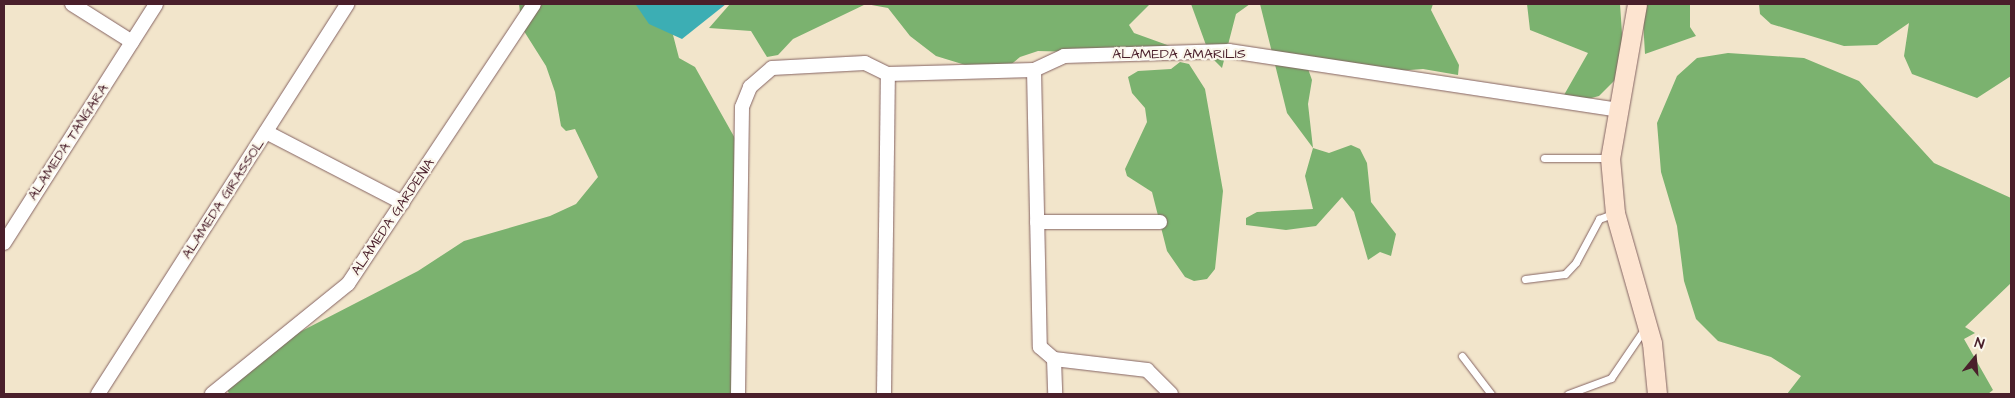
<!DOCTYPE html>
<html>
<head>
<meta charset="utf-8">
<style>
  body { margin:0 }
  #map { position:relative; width:2015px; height:398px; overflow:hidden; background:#f2e5cb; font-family:"Architects Daughter",sans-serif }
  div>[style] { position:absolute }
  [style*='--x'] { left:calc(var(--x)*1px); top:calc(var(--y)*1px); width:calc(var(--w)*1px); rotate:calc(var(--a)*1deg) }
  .forest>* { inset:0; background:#7bb26f }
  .water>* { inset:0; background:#3caeb4 }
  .roads { filter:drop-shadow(0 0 1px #856463) drop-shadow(0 0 1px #856463) }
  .lane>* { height:7px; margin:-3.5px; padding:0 3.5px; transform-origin:3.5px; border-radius:3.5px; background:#fff }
  .street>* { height:14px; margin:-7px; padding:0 7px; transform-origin:7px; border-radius:7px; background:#fff }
  .secondary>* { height:19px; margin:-9.5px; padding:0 9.5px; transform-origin:9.5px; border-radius:9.5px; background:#fde4d0 }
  span { translate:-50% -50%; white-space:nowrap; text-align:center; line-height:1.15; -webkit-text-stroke:4.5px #fbf7ec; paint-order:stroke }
  .street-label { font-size:14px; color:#4a1f2b }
  .frame { position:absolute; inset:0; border:5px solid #4a1f2b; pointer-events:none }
  .north { position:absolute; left:1950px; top:333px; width:50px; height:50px; -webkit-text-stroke:4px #fbf7ec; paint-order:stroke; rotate:17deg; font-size:14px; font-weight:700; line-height:20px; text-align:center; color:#4a1f2b }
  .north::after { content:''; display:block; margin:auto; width:18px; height:22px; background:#4a1f2b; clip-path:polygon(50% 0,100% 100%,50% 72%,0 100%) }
</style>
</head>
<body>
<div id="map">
  <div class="forest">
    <div style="clip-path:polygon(519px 4px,665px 4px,679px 58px,695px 67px,741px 149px,736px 394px,229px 394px,225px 383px,259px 353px,418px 271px,464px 241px,550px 216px,576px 204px,598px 177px,575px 129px,566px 131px,561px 126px,555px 92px,546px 66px,522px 28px)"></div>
    <div style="clip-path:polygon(730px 4px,1150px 4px,1129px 25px,1134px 33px,1170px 46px,1114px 53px,1038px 51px,1020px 57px,998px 75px,936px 56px,910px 36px,888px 8px,866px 4px,793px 39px,778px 55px,767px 57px,751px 31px,709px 28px)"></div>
    <div style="clip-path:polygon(1191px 4px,1250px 4px,1236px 14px,1222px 68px,1210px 56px)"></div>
    <div style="clip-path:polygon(1260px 4px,1433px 4px,1431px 10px,1459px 65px,1458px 75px,1423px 69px,1382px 72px,1307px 66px,1312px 80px,1308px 104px,1313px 148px,1329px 153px,1351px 145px,1360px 149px,1367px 163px,1371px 202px,1396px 234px,1391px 256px,1380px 252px,1368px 260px,1354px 212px,1342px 197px,1316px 226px,1286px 230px,1246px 225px,1246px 218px,1257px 212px,1313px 209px,1305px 176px,1313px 148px,1287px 113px)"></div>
    <div style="clip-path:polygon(1527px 4px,1620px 4px,1623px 48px,1616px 79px,1599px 96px,1584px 100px,1564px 95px,1588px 53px,1530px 30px)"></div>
    <div style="clip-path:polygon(1642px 4px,1690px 4px,1690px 27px,1696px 36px,1645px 54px)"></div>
    <div style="clip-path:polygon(1759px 4px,2011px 4px,2011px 76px,1977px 98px,1912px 74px,1904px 56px,1909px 23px,1877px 45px,1844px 46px,1771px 24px,1760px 14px)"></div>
    <div style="clip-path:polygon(1728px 53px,1804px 58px,1859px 81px,1934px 163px,2011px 198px,2011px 283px,1965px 327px,1975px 333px,1964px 339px,1993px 390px,1988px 394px,1787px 394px,1801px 376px,1771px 357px,1718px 341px,1696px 319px,1684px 281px,1677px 226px,1661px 172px,1657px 123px,1677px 76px,1697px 58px)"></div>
    <div style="clip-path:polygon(1180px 62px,1189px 64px,1205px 89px,1223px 191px,1215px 269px,1207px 279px,1194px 281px,1185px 277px,1167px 251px,1152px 192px,1127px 176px,1125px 169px,1147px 122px,1145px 108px,1132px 93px,1128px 77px,1138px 71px,1171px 69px)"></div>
  </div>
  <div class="water">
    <div style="clip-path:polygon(726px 4px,682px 39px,649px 24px,636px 5px)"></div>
  </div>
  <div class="roads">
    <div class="lane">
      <div style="--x:1544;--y:158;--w:66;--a:0"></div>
      <div style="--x:1525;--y:279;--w:40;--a:-7.1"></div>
      <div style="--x:1565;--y:274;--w:16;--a:-47"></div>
      <div style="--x:1576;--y:262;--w:49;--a:-61.9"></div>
      <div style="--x:1599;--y:219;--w:17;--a:-21"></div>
      <div style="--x:1462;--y:356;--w:48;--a:52.7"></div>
      <div style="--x:1568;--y:394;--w:46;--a:-20.4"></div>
      <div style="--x:1611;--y:378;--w:60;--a:-55.8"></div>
    </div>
    <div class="street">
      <div style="--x:72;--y:4;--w:71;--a:32.3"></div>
      <div style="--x:1034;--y:70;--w:277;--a:88.8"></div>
      <div style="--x:1040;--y:347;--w:18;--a:41"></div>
      <div style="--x:1054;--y:359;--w:94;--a:6.7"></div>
      <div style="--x:1147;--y:370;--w:34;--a:45"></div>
      <div style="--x:266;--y:132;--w:154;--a:27.4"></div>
      <div style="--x:1037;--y:222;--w:123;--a:0"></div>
      <div style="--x:4;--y:243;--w:283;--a:-57.5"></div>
      <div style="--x:1054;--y:359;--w:35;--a:88"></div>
      <div style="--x:98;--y:394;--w:463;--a:-57.4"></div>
      <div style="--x:212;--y:394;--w:175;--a:-39"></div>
      <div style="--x:348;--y:284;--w:336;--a:-56.4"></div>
      <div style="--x:738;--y:394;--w:287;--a:-89.2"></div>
      <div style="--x:742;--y:107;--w:22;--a:-68"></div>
      <div style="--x:750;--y:87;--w:29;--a:-41"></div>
      <div style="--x:772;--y:68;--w:93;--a:-3.1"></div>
      <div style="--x:865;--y:63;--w:25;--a:26"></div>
      <div style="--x:888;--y:74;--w:146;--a:-1.6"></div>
      <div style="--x:1034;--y:70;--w:33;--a:-25"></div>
      <div style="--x:1064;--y:56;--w:165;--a:-1.7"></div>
      <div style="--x:1229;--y:51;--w:392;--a:8.6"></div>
      <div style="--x:884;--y:394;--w:320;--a:-89.3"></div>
    </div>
    <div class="secondary">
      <div style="--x:1637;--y:4;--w:156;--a:99.9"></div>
      <div style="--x:1610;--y:158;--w:55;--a:84.8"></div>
      <div style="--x:1615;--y:213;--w:135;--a:74.1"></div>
      <div style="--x:1652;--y:343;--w:51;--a:84.4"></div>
    </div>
  </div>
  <div class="street-label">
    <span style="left:1179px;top:54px">ALAMEDA AMARILIS</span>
    <span style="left:68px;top:142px;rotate:-57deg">ALAMEDA TANGARA</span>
    <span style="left:223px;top:199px;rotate:-57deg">ALAMEDA GIRASSOL</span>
    <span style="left:393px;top:217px;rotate:-56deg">ALAMEDA GARDENIA</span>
  </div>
  <div class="frame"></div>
  <div class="north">N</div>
</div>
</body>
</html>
